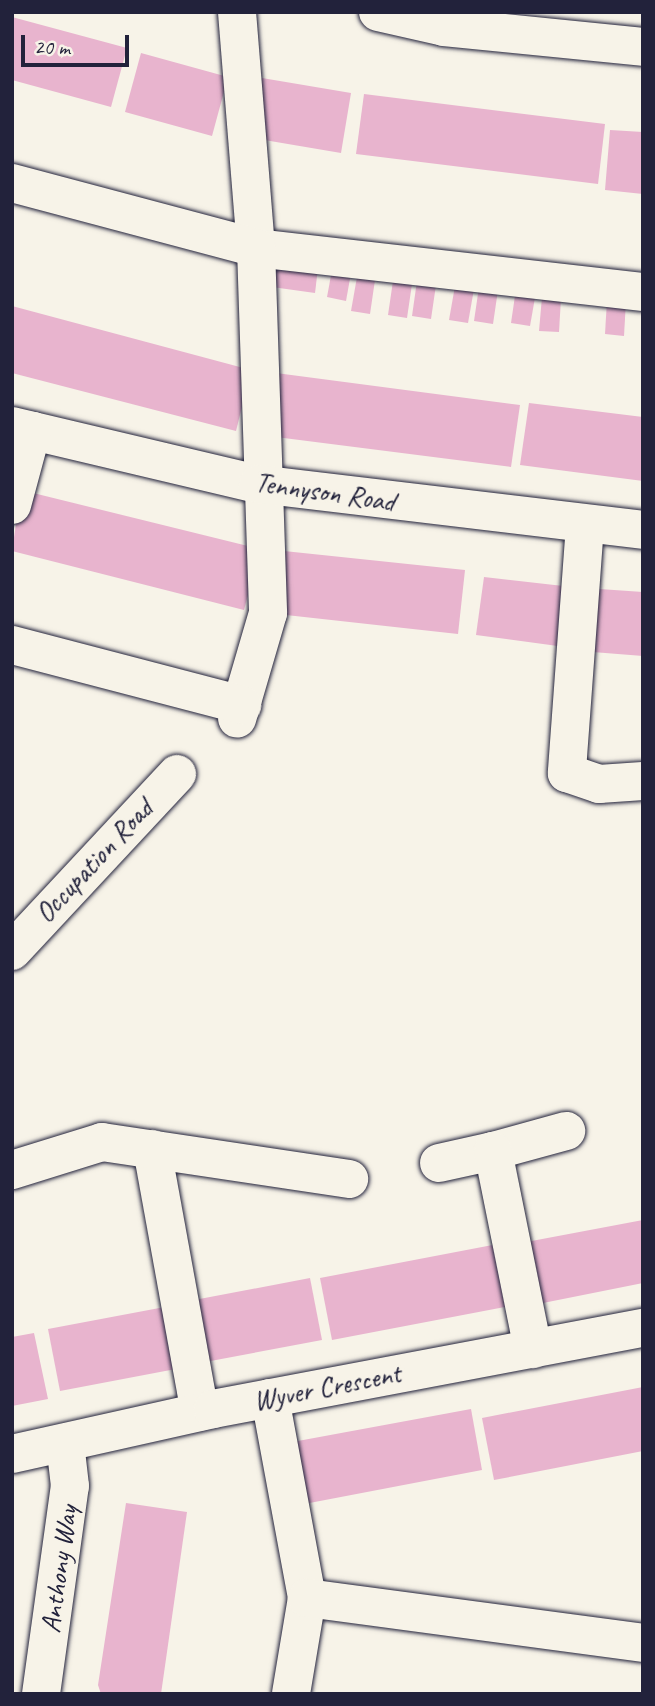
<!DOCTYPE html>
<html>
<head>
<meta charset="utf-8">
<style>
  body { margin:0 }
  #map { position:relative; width:655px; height:1706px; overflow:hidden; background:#f7f3e8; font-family:Caveat,sans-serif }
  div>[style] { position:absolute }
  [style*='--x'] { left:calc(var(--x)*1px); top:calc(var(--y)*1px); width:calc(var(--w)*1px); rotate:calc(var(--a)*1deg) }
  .building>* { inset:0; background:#e8b4ce }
  .roads { filter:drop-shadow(0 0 2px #22223b) drop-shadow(0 0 2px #22223b) }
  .minor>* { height:38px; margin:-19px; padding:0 19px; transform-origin:19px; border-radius:19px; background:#f7f3e8 }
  span { translate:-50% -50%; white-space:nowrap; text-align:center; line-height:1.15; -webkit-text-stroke:5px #f7f3e8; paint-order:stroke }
  .street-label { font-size:28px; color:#22223b }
  .frame { position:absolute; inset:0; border:14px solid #22223b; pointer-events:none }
  .scale { position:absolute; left:21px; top:35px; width:108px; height:32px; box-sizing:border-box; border:4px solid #22223b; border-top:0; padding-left:9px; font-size:21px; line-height:24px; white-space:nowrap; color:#22223b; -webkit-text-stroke:5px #f7f3e8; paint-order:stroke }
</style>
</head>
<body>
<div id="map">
  <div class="building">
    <div style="clip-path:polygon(12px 17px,127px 48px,111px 107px,12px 80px)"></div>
    <div style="clip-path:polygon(141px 53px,228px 77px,212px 136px,125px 112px)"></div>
    <div style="clip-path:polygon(262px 78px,351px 93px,341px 153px,252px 138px)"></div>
    <div style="clip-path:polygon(364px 94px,605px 124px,598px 184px,356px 154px)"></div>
    <div style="clip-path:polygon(610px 130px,643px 132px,643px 194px,605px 190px)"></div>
    <div style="clip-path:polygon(276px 255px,319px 260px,315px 293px,272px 287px)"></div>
    <div style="clip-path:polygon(332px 270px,351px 273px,346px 301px,327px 297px)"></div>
    <div style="clip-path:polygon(357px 277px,375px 280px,370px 314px,351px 311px)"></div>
    <div style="clip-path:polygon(393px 281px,412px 284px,407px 318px,388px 315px)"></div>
    <div style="clip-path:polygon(417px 281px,436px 285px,431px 319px,412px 316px)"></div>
    <div style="clip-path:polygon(455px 286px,474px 289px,468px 323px,449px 320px)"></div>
    <div style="clip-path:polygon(479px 287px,498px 290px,493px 324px,474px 321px)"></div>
    <div style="clip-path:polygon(516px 289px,536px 292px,530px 326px,511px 323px)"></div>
    <div style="clip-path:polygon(542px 297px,561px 298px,559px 332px,539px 331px)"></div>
    <div style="clip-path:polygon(607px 300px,626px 301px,624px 336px,605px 334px)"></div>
    <div style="clip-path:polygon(12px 306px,251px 370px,236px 431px,12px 373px)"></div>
    <div style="clip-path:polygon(276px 373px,520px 405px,511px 467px,268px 436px)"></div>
    <div style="clip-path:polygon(529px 403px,643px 417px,643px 481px,520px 465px)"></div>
    <div style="clip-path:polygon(21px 490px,260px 549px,244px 610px,12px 551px)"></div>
    <div style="clip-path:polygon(284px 551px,465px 570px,458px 634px,277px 614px)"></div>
    <div style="clip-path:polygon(484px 577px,572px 587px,565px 647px,476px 635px)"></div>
    <div style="clip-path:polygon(585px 588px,643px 592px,643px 656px,580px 651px)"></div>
    <div style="clip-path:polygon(643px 1220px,643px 1283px,533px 1305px,521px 1243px)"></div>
    <div style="clip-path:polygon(503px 1243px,515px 1305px,332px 1340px,320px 1278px)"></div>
    <div style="clip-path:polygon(310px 1278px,322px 1340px,200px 1363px,189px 1301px)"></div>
    <div style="clip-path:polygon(170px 1306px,181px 1368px,60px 1391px,48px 1329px)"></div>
    <div style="clip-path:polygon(34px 1333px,48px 1399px,12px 1406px,12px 1337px)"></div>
    <div style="clip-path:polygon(643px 1387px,643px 1451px,494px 1480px,482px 1418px)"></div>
    <div style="clip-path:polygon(471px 1409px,482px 1470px,299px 1505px,287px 1443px)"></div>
    <div style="clip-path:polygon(126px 1503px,187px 1512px,161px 1694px,101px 1694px,98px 1685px)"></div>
  </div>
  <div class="roads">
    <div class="minor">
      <div style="--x:237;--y:12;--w:237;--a:85.4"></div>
      <div style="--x:256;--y:248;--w:389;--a:6.5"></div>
      <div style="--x:378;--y:12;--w:68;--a:12.8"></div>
      <div style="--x:444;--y:27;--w:200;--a:5.7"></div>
      <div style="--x:12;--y:183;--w:253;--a:14.9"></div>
      <div style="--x:256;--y:248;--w:365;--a:88.1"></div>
      <div style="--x:268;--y:613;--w:110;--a:106.3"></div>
      <div style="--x:12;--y:426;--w:253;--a:13.3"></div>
      <div style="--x:258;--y:484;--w:388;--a:6.8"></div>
      <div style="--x:12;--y:505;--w:77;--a:-74.9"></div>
      <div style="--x:585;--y:525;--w:249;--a:94.2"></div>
      <div style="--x:567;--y:773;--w:34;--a:19"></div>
      <div style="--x:599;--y:784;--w:44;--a:-3.9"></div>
      <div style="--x:12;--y:645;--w:238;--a:14.6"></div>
      <div style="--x:12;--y:951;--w:242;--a:-47"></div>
      <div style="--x:152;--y:1149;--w:267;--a:79.7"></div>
      <div style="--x:493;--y:1151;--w:76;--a:-15.3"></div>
      <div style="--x:439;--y:1163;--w:55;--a:-12.5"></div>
      <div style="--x:493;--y:1151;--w:202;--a:78.6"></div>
      <div style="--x:12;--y:1170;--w:94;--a:-17.3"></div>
      <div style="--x:102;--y:1142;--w:250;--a:8.5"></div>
      <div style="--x:270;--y:1398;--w:203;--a:79.5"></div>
      <div style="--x:307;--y:1598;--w:97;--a:99.5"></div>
      <div style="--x:12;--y:1454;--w:206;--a:-12.6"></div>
      <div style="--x:213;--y:1409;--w:438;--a:-10.7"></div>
      <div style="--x:307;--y:1598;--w:339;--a:7.6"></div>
      <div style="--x:41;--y:1694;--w:210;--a:-82.1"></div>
      <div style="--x:70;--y:1486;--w:43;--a:-96.6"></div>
    </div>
  </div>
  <div class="street-label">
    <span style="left:325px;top:492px;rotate:8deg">Tennyson Road</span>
    <span style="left:94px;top:861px;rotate:-47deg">Occupation Road</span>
    <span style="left:327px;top:1387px;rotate:-11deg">Wyver Crescent</span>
    <span style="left:59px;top:1569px;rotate:-82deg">Anthony Way</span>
  </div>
  <div class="frame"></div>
  <div class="scale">20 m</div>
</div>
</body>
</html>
